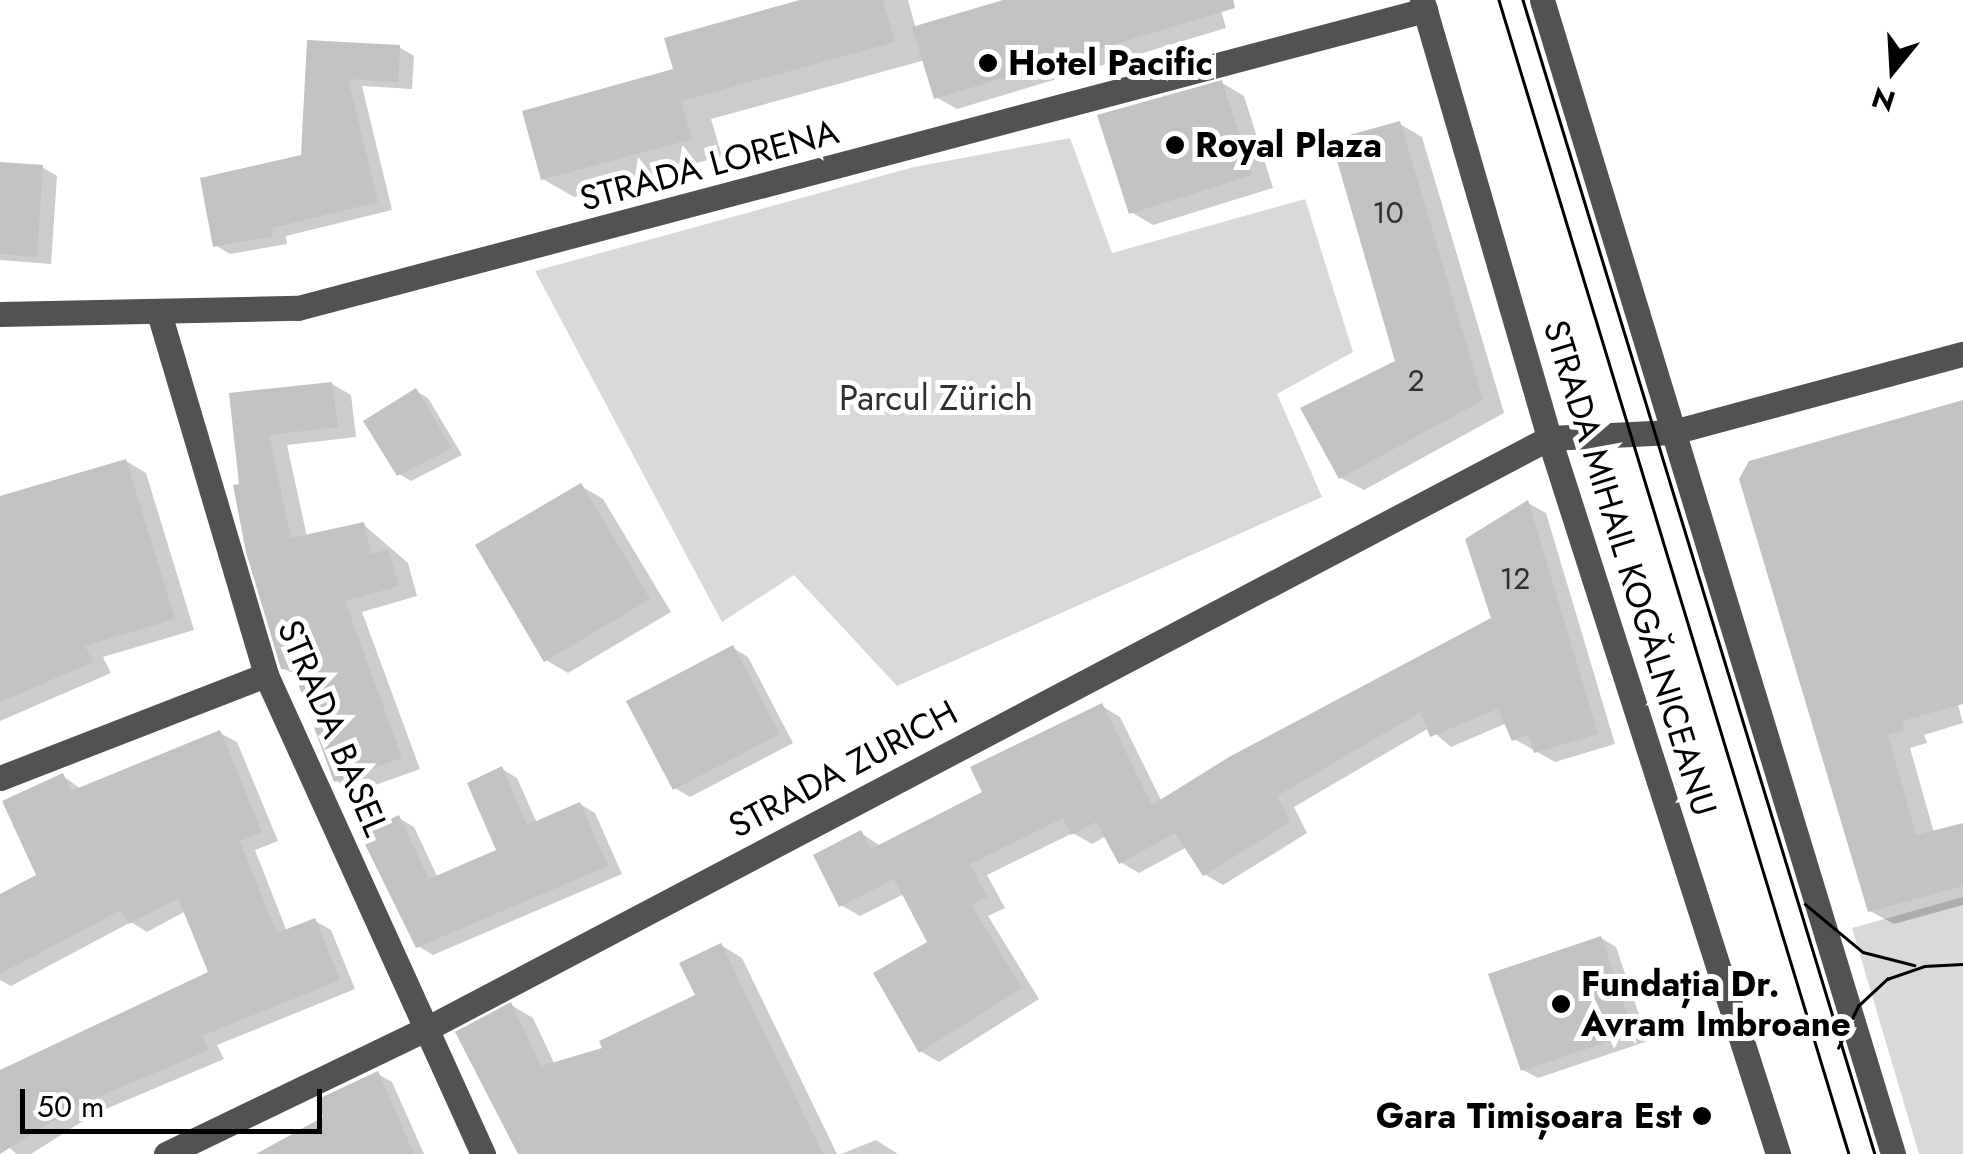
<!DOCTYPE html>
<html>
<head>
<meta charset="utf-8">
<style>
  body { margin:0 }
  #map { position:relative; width:1963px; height:1154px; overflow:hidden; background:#fff; font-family:Jost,sans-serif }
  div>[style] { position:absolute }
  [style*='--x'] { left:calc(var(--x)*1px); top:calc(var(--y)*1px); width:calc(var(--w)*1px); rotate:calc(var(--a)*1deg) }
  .green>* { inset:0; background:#d9d9d9 }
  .shadow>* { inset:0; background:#0003 }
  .building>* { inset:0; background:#c2c2c2 }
  .minor>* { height:25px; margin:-12.5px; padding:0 12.5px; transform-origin:12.5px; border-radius:12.5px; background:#525252 }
  .tram>* { height:2.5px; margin:-1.25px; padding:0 1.25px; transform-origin:1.25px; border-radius:1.25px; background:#000 }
  .dots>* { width:28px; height:28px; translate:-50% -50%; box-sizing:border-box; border:5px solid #fff; border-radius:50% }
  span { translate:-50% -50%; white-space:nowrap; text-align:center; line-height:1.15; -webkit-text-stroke:10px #fff; paint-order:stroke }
  .number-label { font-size:30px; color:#303030 }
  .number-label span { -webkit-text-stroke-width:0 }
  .poi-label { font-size:35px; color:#000; font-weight:700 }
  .left { translate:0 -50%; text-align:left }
  .right { translate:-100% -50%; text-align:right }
  .street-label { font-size:35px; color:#000 }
  .park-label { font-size:35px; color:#303030 }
  .north { position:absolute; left:1843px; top:20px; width:100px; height:100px; -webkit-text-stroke:8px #fff; paint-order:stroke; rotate:198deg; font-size:28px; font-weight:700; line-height:40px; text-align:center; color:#000 }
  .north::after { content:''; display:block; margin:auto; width:35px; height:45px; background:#000; clip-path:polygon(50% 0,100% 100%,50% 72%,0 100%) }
  .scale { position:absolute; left:20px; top:1089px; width:302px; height:45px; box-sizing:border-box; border:5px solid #000; border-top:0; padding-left:12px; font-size:30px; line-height:35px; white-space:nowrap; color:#000; -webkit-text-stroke:8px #fff; paint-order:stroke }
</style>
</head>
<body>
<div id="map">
  <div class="green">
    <div style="clip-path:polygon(1070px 138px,1112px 253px,1305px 199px,1353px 352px,1277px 394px,1322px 497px,897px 686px,794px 575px,722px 622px,535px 271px,914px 167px)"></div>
    <div style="clip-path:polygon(1963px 897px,1963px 1154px,1919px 1154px,1852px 928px)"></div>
  </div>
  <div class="shadow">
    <div style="clip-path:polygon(809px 0,908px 0,916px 29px,1012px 0,1218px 0,1226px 28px,957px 109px,936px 97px,925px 60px,711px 119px,722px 156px,574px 197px,543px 179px,676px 71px)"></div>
    <div style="clip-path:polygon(309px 43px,399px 47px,414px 56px,412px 89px,362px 86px,392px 210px,286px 236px,287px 244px,230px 254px,215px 245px,303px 157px)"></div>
    <div style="clip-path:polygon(1222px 83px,1244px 96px,1273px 188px,1153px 225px,1131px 212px)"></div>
    <div style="clip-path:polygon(1400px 124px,1422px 137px,1504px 413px,1364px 490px,1341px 478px,1398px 363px)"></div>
    <div style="clip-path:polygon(0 164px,42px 167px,57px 176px,51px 264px,0 260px)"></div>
    <div style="clip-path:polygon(332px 384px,351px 395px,356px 437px,287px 445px,307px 537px,364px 525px,408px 563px,417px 596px,362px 612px,420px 769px,356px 792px,336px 781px,297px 676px,283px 668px,241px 486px,232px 395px)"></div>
    <div style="clip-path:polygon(416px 391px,428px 398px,462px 455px,411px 481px,399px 474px)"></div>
    <div style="clip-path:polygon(1963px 403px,1963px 610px,1934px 618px,1963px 723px,1924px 735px,1927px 743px,1910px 748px,1934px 833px,1963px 827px,1963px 905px,1894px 924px,1870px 911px,1742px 479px)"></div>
    <div style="clip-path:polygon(126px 461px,146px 473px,194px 630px,103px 657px,111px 673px,0 721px,0 499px)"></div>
    <div style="clip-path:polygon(581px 486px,603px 499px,671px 612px,568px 673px,546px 660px)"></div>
    <div style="clip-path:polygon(1528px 503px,1546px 513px,1615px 744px,1555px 762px,1514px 739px,1507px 723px,1451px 747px,1429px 728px,1294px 807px,1307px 833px,1223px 885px,1204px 874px,1187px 847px,1139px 873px,1120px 862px,1106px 836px,1092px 844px,1073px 833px,987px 875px,1005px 908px,988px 916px,1039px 999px,939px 1062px,920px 1051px,930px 943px,904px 894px,860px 916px,841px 905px,861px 833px,882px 847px,985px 793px,1102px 706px,1120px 717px,1162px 802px,1494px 620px)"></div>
    <div style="clip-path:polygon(733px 648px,748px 657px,793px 743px,690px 797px,675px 788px)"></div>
    <div style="clip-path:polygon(220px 733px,237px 742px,278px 841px,255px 850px,287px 932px,315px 921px,331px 930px,355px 989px,217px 1045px,224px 1059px,94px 1114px,31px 1154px,16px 1154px,0 1138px,0 1073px,211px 973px,186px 911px,147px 932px,131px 922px,11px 986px,0 980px,0 897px,39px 876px,63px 776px,81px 789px)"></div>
    <div style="clip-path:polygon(502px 769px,517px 778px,537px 823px,580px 804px,595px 813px,622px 874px,433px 955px,418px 946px,399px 818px,414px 827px,438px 878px,499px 851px)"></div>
    <div style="clip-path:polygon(1601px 938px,1616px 947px,1648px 1041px,1538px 1078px,1523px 1070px)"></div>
    <div style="clip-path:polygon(721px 945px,742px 958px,837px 1154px,520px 1154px,458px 1033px,511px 1005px,533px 1018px,555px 1065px,606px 1050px,698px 996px)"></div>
    <div style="clip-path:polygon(378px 1074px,392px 1082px,424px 1154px,262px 1154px,326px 1118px)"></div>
    <div style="clip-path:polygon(876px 1140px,898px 1154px,841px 1154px)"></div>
  </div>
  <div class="building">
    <div style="clip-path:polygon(800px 0,883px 0,895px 42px,681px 101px,692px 139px,541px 180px,522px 111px,673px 69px,664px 38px)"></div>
    <div style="clip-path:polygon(1003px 0,1233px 0,1235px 8px,934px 99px,912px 27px)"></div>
    <div style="clip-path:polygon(307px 40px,400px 45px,398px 82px,348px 79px,378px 202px,272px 228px,273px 236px,213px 247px,200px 178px,301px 155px)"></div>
    <div style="clip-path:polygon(1222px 80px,1252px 175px,1129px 214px,1097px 115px)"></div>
    <div style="clip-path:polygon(1400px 121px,1483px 400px,1339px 479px,1300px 408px,1395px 361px,1331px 140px)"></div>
    <div style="clip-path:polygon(0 162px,43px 165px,37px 257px,0 254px)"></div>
    <div style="clip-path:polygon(332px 382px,338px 427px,269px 435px,291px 538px,364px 522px,371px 554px,388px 549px,399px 586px,345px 601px,402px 758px,334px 782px,293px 670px,281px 669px,246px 552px,233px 485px,239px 484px,229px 393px)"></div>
    <div style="clip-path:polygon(416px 388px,452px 448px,397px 476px,363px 421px)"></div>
    <div style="clip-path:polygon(1963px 400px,1963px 704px,1902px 721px,1904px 730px,1888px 735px,1916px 835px,1963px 823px,1963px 886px,1868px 912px,1739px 479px,1749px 461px)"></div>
    <div style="clip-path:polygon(126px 459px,175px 619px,85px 646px,93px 662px,0 702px,0 496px)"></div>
    <div style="clip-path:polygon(581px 483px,650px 599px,544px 662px,475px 545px)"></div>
    <div style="clip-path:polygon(1528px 500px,1598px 734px,1534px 753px,1528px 735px,1512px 741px,1498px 709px,1430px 737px,1421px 712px,1277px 796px,1290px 822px,1203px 876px,1175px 833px,1119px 864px,1096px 822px,1071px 835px,1063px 818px,970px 864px,987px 897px,971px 905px,1022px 988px,919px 1053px,873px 973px,927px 942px,894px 879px,839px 907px,813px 855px,861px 830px,871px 849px,982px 792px,970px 767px,1102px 703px,1152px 805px,1229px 757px,1491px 618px,1465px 539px)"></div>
    <div style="clip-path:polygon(733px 645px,780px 734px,673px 790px,626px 701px)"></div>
    <div style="clip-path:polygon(220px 730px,262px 832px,240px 841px,277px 933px,315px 918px,340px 980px,202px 1036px,209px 1050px,77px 1106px,0 1154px,0 1070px,208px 972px,178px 898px,129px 924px,121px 910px,0 974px,0 894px,36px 875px,2px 801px,63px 773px,71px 791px)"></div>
    <div style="clip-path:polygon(502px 766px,527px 825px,580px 802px,608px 866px,416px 948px,360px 834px,399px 815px,429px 879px,496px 850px,467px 783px)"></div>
    <div style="clip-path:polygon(1601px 936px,1634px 1033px,1521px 1071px,1488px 974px)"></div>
    <div style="clip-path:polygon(721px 943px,823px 1154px,518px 1154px,455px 1032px,511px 1002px,541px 1066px,602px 1048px,599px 1041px,695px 995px,679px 963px)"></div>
    <div style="clip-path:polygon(378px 1071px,414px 1154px,256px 1154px,323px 1117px,316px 1100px)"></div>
  </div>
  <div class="minor">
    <div style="--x:1422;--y:0;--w:456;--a:73.8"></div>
    <div style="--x:1549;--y:438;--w:752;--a:72.26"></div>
    <div style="--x:1542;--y:0;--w:1206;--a:73.08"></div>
    <div style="--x:159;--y:313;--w:377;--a:73.5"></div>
    <div style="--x:266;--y:675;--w:526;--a:65.63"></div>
    <div style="--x:0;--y:314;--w:298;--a:-1.2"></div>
    <div style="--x:298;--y:308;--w:1166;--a:-14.81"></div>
    <div style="--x:0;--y:778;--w:285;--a:-21.2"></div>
    <div style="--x:166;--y:1154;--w:288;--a:-25.7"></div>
    <div style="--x:426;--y:1029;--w:1269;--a:-27.76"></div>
    <div style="--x:1549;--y:438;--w:124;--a:-2.8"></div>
    <div style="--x:1673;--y:432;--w:300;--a:-15.1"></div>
  </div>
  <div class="tram">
    <div style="--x:1499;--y:0;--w:1206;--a:73.13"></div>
    <div style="--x:1523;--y:0;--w:1206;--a:73.04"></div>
    <div style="--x:1805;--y:904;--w:75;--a:39.6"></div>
    <div style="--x:1863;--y:952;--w:53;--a:14.3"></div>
    <div style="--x:1838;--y:1048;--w:47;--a:-64.5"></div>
    <div style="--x:1858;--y:1006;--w:40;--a:-43"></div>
    <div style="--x:1887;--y:979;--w:39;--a:-19"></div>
    <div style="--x:1924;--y:966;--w:39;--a:-3"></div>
  </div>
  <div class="dots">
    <div style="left:988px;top:63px;background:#000"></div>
    <div style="left:1175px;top:145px;background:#000"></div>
    <div style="left:1561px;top:1004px;background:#000"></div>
    <div style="left:1702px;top:1116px;background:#000"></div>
  </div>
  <div class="number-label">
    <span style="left:1388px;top:213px">10</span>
    <span style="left:1416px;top:381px">2</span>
    <span style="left:1515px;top:579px">12</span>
  </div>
  <div class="poi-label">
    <span class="left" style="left:1008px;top:63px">Hotel Pacific</span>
    <span class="left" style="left:1195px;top:145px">Royal Plaza</span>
    <span class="left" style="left:1581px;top:1004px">Fundația Dr.<br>Avram Imbroane</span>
    <span class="right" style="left:1682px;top:1116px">Gara Timișoara Est</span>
  </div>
  <div class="street-label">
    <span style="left:709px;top:165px;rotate:-15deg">STRADA LORENA</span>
    <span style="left:1630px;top:568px;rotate:73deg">STRADA MIHAIL KOGĂLNICEANU</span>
    <span style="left:333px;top:728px;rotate:67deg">STRADA BASEL</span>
    <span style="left:843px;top:769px;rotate:-28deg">STRADA ZURICH</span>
  </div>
  <div class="park-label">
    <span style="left:936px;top:398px">Parcul Zürich</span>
  </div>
  <div class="north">N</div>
  <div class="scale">50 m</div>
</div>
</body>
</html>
